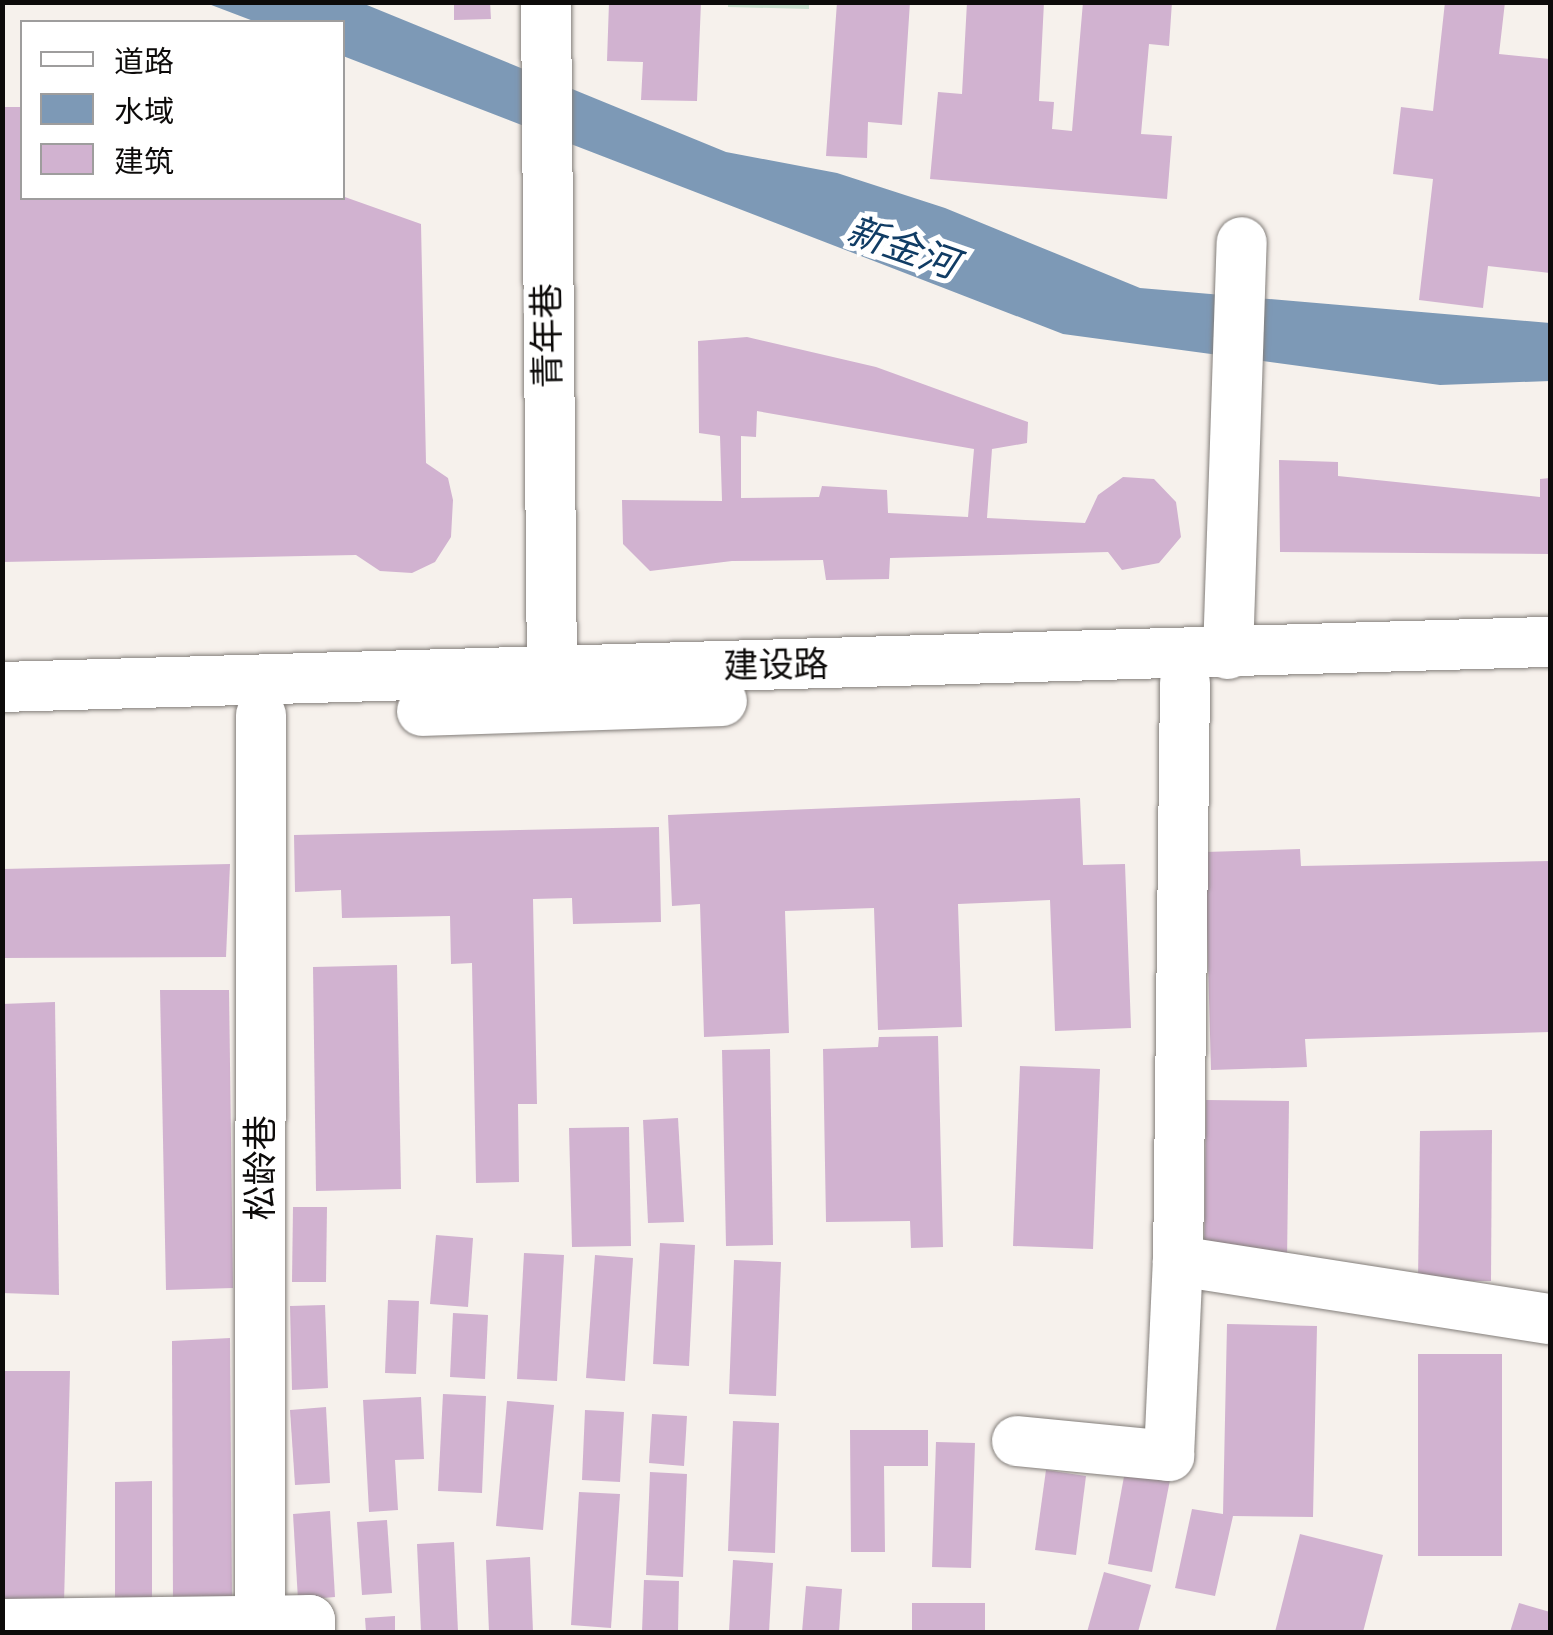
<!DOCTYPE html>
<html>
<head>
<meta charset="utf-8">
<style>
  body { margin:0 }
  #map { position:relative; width:1553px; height:1635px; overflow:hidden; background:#f6f1ec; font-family:"Fira Sans Condensed","Noto Sans SC",sans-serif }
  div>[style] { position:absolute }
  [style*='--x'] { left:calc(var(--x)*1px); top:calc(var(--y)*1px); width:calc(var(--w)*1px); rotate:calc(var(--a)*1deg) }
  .green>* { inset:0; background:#c9dfce }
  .water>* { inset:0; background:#7d99b6 }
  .building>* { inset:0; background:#d1b2d0 }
  .roads { filter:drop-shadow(0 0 2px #837e7a) drop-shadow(0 0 2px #837e7a) }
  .minor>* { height:50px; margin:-25px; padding:0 25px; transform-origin:25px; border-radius:25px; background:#fff }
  span { translate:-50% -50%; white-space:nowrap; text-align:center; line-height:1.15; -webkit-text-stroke:10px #fff; paint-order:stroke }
  .street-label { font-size:35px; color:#0d0b0a }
  .water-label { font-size:38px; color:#103c64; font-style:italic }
  .frame { position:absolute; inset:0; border:5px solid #0d0b0a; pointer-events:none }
  .legend { position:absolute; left:20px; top:20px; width:325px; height:180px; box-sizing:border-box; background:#fff; border:2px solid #9e9d9d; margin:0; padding:12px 18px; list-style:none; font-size:30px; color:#0d0b0a }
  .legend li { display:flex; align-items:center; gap:20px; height:50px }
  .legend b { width:50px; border:2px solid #9e9d9d }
</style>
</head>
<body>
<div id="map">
  <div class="green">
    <div style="clip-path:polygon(728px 3px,809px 3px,809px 9px,728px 7px)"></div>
  </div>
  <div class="water">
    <div style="clip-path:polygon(206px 3px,362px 3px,726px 152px,837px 173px,945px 208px,1140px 288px,1550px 323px,1550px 381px,1440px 385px,1063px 334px,343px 56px,342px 22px,256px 22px)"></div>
  </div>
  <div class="building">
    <div style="clip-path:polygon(454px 2px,490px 2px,491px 19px,454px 20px)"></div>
    <div style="clip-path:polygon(609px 2px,701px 2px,697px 101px,641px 100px,643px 62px,607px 61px)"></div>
    <div style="clip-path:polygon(837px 2px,910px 2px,902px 125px,868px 122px,867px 158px,826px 156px)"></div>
    <div style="clip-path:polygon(967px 2px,1044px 2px,1039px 101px,1054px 102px,1052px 129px,1072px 131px,1083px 2px,1172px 2px,1169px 46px,1149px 44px,1141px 134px,1172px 136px,1167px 199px,930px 179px,938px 92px,962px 94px)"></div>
    <div style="clip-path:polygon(1445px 2px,1505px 2px,1499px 54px,1550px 59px,1550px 273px,1488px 266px,1483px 308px,1419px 300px,1433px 179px,1393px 174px,1401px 107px,1433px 111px)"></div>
    <div style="clip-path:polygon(2px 107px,22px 107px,22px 198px,342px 196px,421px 224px,426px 463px,448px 478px,453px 500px,451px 537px,435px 562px,412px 573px,380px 571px,356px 555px,2px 562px)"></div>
    <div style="clip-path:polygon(evenodd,747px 337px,876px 367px,1028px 422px,1027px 443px,992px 449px,987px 518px,1085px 523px,1098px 495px,1123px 477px,1154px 479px,1176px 502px,1181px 537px,1159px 563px,1122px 570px,1108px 552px,890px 558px,889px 579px,826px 580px,823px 560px,732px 561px,650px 571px,623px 544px,622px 500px,722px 501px,720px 436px,699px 433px,698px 341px,747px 337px,757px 411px,974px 449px,968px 517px,888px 513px,887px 490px,822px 486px,819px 497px,741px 498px,741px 436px,756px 437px,757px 411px)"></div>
    <div style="clip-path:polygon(1279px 460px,1338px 462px,1338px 476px,1540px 497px,1540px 479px,1550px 478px,1550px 554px,1280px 552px)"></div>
    <div style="clip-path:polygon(1080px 798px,1083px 865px,1125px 864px,1131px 1028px,1055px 1031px,1050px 900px,958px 904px,962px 1027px,878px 1030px,874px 908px,785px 911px,789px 1033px,704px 1037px,700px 904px,672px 906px,668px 815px)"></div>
    <div style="clip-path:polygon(659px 827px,661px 922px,573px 924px,572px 898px,533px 899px,537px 1104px,518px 1104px,519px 1182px,476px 1183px,472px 963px,451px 964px,450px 916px,342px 918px,341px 890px,295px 892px,294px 835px)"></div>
    <div style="clip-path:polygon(1300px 849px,1301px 866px,1550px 861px,1550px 1032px,1305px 1039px,1307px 1067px,1211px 1070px,1205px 852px)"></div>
    <div style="clip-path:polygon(230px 864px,226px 957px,2px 958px,2px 869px)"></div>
    <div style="clip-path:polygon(397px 965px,401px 1189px,316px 1191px,313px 967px)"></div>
    <div style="clip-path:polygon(160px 990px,229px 990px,233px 1288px,166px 1290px)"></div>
    <div style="clip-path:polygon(55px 1002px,59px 1295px,2px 1293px,2px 1004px)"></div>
    <div style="clip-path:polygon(938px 1036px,943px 1247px,911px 1248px,910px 1221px,826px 1222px,823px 1049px,878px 1047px,879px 1037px)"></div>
    <div style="clip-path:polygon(770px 1049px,773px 1245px,726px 1246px,722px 1050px)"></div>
    <div style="clip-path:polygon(1020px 1066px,1100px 1069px,1093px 1249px,1013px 1246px)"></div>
    <div style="clip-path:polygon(1206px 1100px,1289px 1101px,1287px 1262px,1204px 1261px)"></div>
    <div style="clip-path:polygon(678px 1118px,684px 1222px,648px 1223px,643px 1120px)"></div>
    <div style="clip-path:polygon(629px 1127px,631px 1246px,572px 1247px,569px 1128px)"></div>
    <div style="clip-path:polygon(1492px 1130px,1491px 1281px,1418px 1281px,1420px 1131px)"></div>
    <div style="clip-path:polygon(293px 1207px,327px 1207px,326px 1282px,292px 1282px)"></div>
    <div style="clip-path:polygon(436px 1235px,473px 1238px,468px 1307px,430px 1304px)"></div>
    <div style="clip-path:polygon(660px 1243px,695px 1245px,689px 1366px,653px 1364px)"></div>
    <div style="clip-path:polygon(524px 1253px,564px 1255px,557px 1381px,517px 1379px)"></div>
    <div style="clip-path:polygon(595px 1255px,633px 1258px,625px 1381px,586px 1378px)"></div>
    <div style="clip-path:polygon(734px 1260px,781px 1262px,776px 1396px,729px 1394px)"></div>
    <div style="clip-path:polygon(388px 1300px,419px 1301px,416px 1374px,385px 1373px)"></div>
    <div style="clip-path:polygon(325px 1305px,328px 1388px,292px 1390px,290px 1306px)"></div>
    <div style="clip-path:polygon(453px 1313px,488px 1315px,485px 1379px,450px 1377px)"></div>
    <div style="clip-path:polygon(1227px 1324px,1317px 1326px,1313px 1517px,1233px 1516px,1215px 1596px,1175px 1588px,1192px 1509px,1223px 1514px)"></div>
    <div style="clip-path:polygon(230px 1338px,232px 1603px,173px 1603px,172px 1341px)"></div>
    <div style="clip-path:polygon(1418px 1354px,1502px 1354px,1502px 1556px,1418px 1556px)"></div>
    <div style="clip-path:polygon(5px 1371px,70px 1371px,64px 1603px,2px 1602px)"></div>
    <div style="clip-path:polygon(443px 1394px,486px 1396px,482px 1493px,438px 1491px)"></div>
    <div style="clip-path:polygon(421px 1397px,424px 1459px,395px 1460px,398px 1510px,369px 1512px,363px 1400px)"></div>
    <div style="clip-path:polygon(507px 1401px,554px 1405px,543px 1530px,496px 1526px)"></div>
    <div style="clip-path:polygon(326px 1407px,330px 1483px,295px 1485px,290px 1410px)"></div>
    <div style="clip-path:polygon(585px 1410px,624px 1412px,620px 1482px,582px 1480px)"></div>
    <div style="clip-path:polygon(652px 1414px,687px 1416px,684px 1466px,649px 1463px)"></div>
    <div style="clip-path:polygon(733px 1421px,779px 1423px,775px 1553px,728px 1551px)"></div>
    <div style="clip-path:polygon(850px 1430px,928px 1430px,928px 1466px,884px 1466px,885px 1552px,851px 1552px)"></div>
    <div style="clip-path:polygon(936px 1442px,975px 1443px,971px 1568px,932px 1567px)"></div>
    <div style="clip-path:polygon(1046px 1470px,1086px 1476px,1076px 1555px,1035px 1550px)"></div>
    <div style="clip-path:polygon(1125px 1471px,1170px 1480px,1152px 1572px,1108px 1564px)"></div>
    <div style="clip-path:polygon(650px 1472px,687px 1474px,683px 1577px,646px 1575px)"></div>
    <div style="clip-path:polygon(152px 1481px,152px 1606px,115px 1606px,115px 1482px)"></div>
    <div style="clip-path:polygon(579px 1492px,620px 1494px,611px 1628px,571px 1625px)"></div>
    <div style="clip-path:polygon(330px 1511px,335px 1597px,298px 1600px,293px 1514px)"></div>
    <div style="clip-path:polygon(387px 1520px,392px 1593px,362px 1595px,357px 1522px)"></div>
    <div style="clip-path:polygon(1300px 1534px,1383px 1555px,1363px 1632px,1275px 1632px)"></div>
    <div style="clip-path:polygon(454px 1542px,458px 1632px,421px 1632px,417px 1544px)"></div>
    <div style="clip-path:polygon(530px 1557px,533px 1632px,489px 1632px,486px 1560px)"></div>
    <div style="clip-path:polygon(733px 1560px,773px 1563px,769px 1632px,729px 1632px)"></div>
    <div style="clip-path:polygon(1104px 1572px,1151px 1585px,1138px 1632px,1087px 1632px)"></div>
    <div style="clip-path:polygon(644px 1580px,679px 1581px,678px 1632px,642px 1632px)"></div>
    <div style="clip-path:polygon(806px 1586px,842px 1589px,839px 1632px,802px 1632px)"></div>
    <div style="clip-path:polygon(912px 1603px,985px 1603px,985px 1632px,912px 1632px)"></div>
    <div style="clip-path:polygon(1519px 1603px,1550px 1612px,1550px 1632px,1510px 1632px)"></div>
    <div style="clip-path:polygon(395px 1616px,395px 1632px,366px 1632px,365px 1618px)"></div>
  </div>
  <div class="roads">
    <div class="minor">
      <div style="--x:546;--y:2;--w:668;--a:89.49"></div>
      <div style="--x:1228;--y:654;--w:412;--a:-88.1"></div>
      <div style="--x:1185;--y:683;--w:578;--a:90.69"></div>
      <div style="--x:1178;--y:1261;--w:376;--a:8.9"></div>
      <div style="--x:2;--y:687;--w:1549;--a:-1.67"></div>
      <div style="--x:422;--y:711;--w:300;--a:-1.9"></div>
      <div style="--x:1017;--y:1441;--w:153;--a:5.6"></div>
      <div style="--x:1169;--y:1456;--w:195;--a:-87.4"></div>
      <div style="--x:260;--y:1621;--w:50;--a:-1.1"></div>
      <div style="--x:310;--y:1620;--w:12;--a:90"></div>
      <div style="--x:2;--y:1624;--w:258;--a:-0.7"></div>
      <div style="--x:260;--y:1621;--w:906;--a:-89.94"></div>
    </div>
  </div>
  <div class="street-label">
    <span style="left:547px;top:336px;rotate:-91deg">青年巷</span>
    <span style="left:776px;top:665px;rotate:-1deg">建设路</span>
    <span style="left:260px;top:1168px;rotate:-90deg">松龄巷</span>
  </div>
  <div class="water-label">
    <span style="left:902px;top:248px;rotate:19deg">新金河</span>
  </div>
  <div class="frame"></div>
  <ul class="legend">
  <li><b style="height:12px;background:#fff"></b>道路</li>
  <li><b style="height:28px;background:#7d99b6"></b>水域</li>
  <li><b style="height:28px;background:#d1b2d0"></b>建筑</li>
  </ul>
</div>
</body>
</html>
